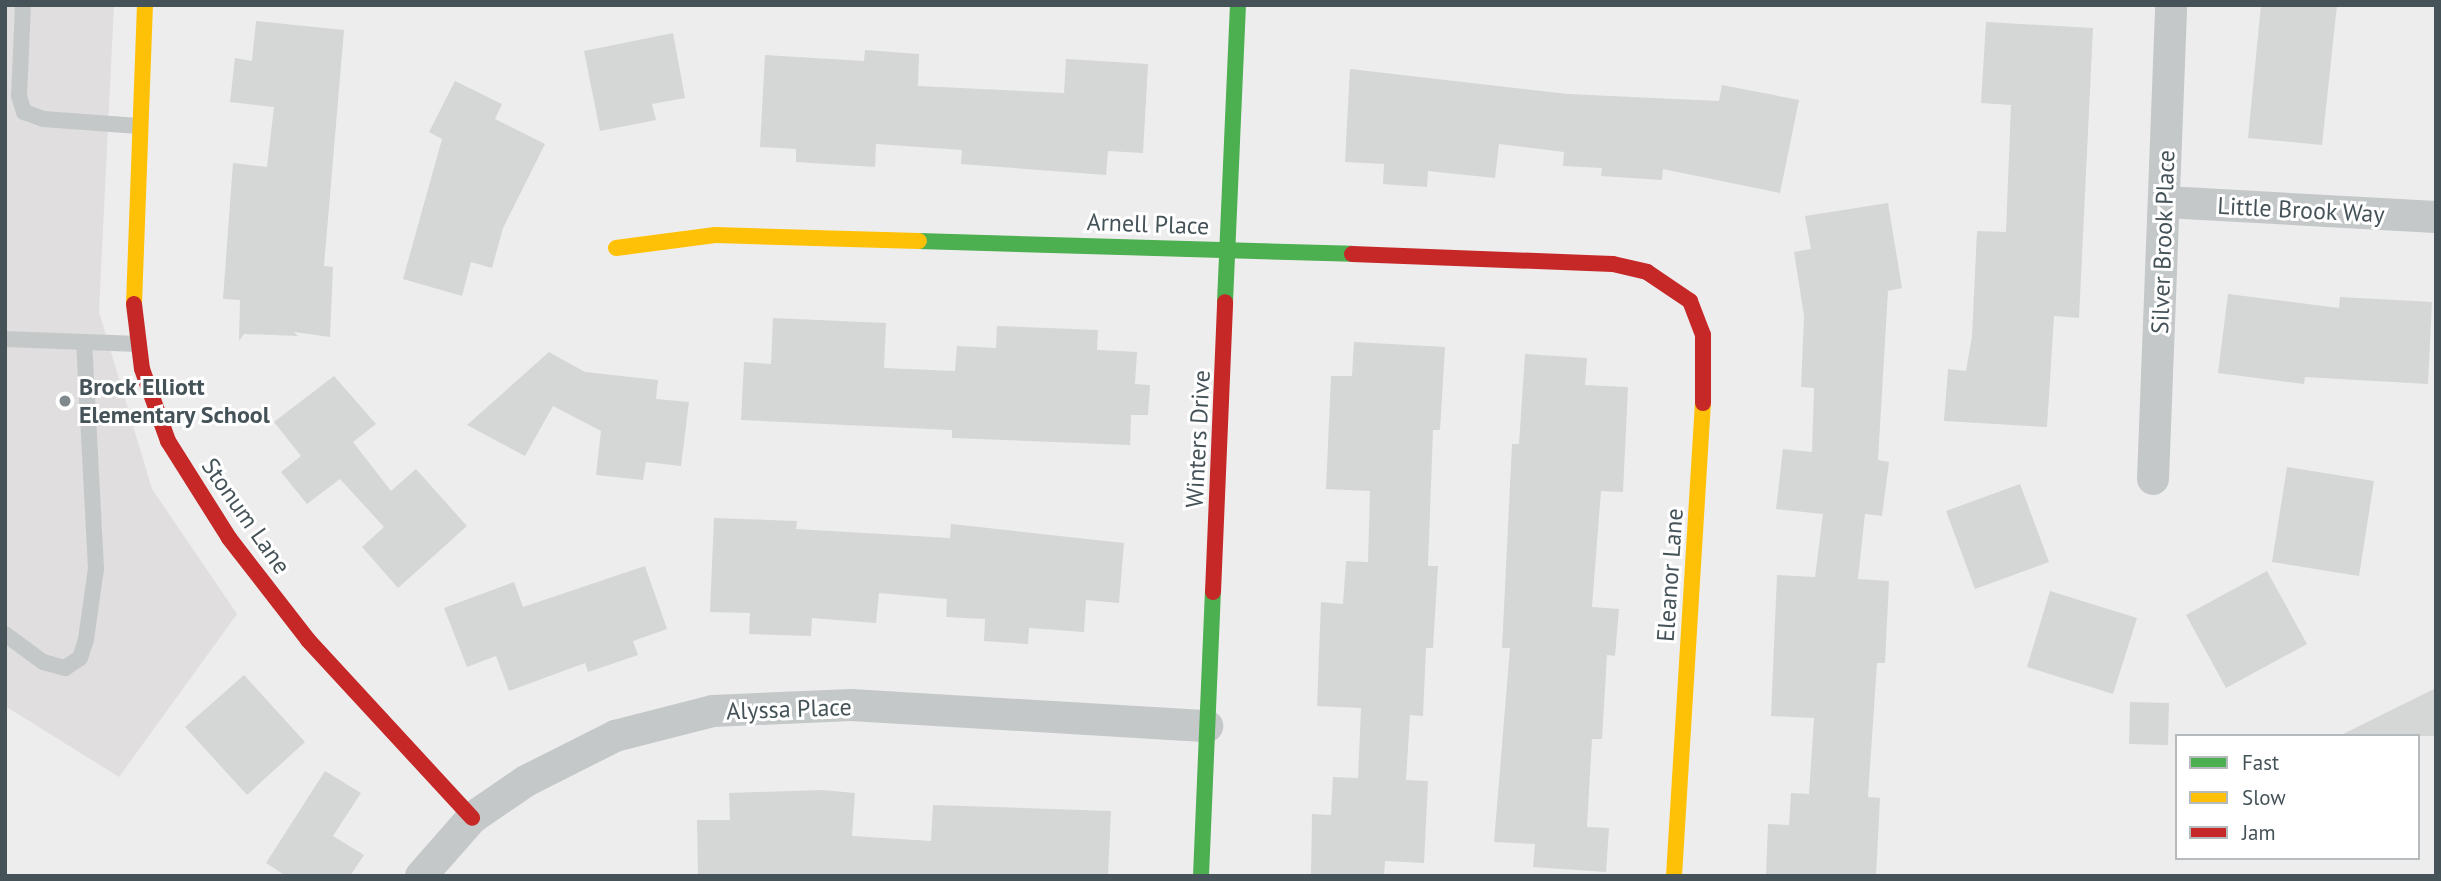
<!DOCTYPE html>
<html>
<head>
<meta charset="utf-8">
<style>
  body { margin:0 }
  #map { position:relative; width:2441px; height:881px; overflow:hidden; background:#eeeded; font-family:"PT Sans",sans-serif }
  div>[style] { position:absolute }
  [style*='--x'] { left:calc(var(--x)*1px); top:calc(var(--y)*1px); width:calc(var(--w)*1px); rotate:calc(var(--a)*1deg) }
  .education>* { inset:0; background:#e0dedf }
  .building>* { inset:0; background:#d5d6d6 }
  .lane>* { height:16px; margin:-8px; padding:0 8px; transform-origin:8px; border-radius:8px; background:#c4c8c9 }
  .street>* { height:32px; margin:-16px; padding:0 16px; transform-origin:16px; border-radius:16px; background:#c4c8c9 }
  .fast>* { height:16px; margin:-8px; padding:0 8px; transform-origin:8px; border-radius:8px; background:#4caf50 }
  .slow>* { height:16px; margin:-8px; padding:0 8px; transform-origin:8px; border-radius:8px; background:#ffc107 }
  .jam>* { height:16px; margin:-8px; padding:0 8px; transform-origin:8px; border-radius:8px; background:#c62828 }
  .dots>* { width:19px; height:19px; translate:-50% -50%; box-sizing:border-box; border:4px solid #fff; border-radius:50% }
  span { translate:-50% -50%; white-space:nowrap; text-align:center; line-height:1.15; -webkit-text-stroke:6px #fff; paint-order:stroke }
  .street-label { font-size:24px; color:#455359 }
  .poi-label { font-size:24px; color:#455359; font-weight:700 }
  .left { translate:0 -50%; text-align:left }
  .frame { position:absolute; inset:0; border:7px solid #455359; pointer-events:none }
  .legend { position:absolute; left:2175px; top:734px; width:245px; height:126px; box-sizing:border-box; background:#fff; border:2px solid #b5babd; margin:0; padding:9px 12px; list-style:none; font-size:21px; color:#455359 }
  .legend li { display:flex; align-items:center; gap:14px; height:35px }
  .legend b { width:35px; border:2px solid #b5babd }
</style>
</head>
<body>
<div id="map">
  <div class="education">
    <div style="clip-path:polygon(5px 5px,114px 5px,99px 312px,152px 489px,237px 614px,119px 777px,5px 706px)"></div>
  </div>
  <div class="building">
    <div style="clip-path:polygon(2261px 5px,2337px 5px,2322px 145px,2248px 138px)"></div>
    <div style="clip-path:polygon(256px 21px,344px 30px,324px 266px,333px 267px,330px 337px,294px 332px,298px 336px,244px 334px,239px 341px,240px 300px,223px 299px,233px 163px,267px 167px,274px 107px,230px 102px,235px 58px,252px 61px)"></div>
    <div style="clip-path:polygon(1986px 22px,2093px 28px,2079px 318px,2054px 316px,2047px 427px,1944px 421px,1948px 369px,1966px 371px,1972px 336px,1977px 231px,2006px 232px,2011px 105px,1981px 103px)"></div>
    <div style="clip-path:polygon(673px 33px,685px 98px,652px 104px,656px 120px,600px 131px,584px 51px)"></div>
    <div style="clip-path:polygon(865px 50px,919px 54px,918px 86px,1064px 93px,1066px 59px,1148px 64px,1143px 153px,1108px 151px,1106px 175px,961px 164px,962px 150px,876px 144px,875px 167px,796px 162px,796px 149px,760px 147px,765px 55px,864px 61px)"></div>
    <div style="clip-path:polygon(1350px 69px,1568px 94px,1719px 101px,1722px 85px,1799px 100px,1780px 193px,1663px 169px,1662px 180px,1601px 176px,1602px 168px,1563px 166px,1564px 152px,1499px 144px,1495px 178px,1428px 171px,1427px 187px,1383px 184px,1384px 164px,1345px 162px)"></div>
    <div style="clip-path:polygon(455px 81px,502px 104px,495px 119px,545px 144px,503px 228px,492px 268px,471px 262px,462px 296px,403px 279px,442px 139px,429px 132px)"></div>
    <div style="clip-path:polygon(1888px 203px,1902px 288px,1888px 291px,1878px 460px,1889px 462px,1882px 516px,1865px 514px,1858px 579px,1889px 581px,1885px 663px,1877px 663px,1868px 797px,1880px 798px,1876px 876px,1766px 875px,1768px 824px,1789px 825px,1791px 793px,1809px 794px,1814px 718px,1771px 716px,1777px 575px,1815px 577px,1823px 514px,1776px 509px,1783px 449px,1812px 452px,1814px 388px,1801px 387px,1804px 316px,1794px 252px,1811px 249px,1805px 216px)"></div>
    <div style="clip-path:polygon(2228px 294px,2339px 308px,2340px 297px,2432px 302px,2428px 384px,2305px 377px,2304px 384px,2218px 373px)"></div>
    <div style="clip-path:polygon(773px 318px,886px 323px,884px 368px,955px 371px,957px 346px,996px 348px,997px 326px,1098px 330px,1097px 350px,1137px 352px,1135px 384px,1150px 385px,1148px 415px,1131px 415px,1130px 445px,952px 438px,952px 430px,741px 420px,744px 362px,771px 364px)"></div>
    <div style="clip-path:polygon(1354px 342px,1445px 347px,1440px 430px,1433px 430px,1428px 566px,1438px 566px,1433px 648px,1426px 648px,1423px 716px,1410px 715px,1406px 780px,1428px 781px,1424px 863px,1385px 861px,1384px 876px,1311px 876px,1312px 814px,1331px 815px,1333px 777px,1358px 778px,1361px 708px,1317px 706px,1321px 602px,1343px 604px,1346px 561px,1368px 562px,1370px 491px,1326px 489px,1331px 376px,1352px 376px)"></div>
    <div style="clip-path:polygon(549px 352px,585px 372px,658px 380px,656px 399px,689px 402px,681px 466px,646px 462px,643px 480px,596px 475px,601px 431px,553px 406px,525px 456px,467px 425px)"></div>
    <div style="clip-path:polygon(1525px 354px,1587px 358px,1585px 385px,1628px 387px,1623px 492px,1601px 491px,1592px 607px,1619px 609px,1615px 656px,1607px 655px,1602px 739px,1592px 739px,1587px 827px,1609px 828px,1606px 872px,1533px 867px,1535px 844px,1494px 842px,1510px 648px,1502px 648px,1512px 444px,1519px 444px)"></div>
    <div style="clip-path:polygon(334px 376px,376px 424px,353px 442px,391px 491px,416px 469px,467px 526px,398px 588px,362px 547px,384px 527px,340px 479px,307px 504px,281px 472px,301px 456px,274px 422px)"></div>
    <div style="clip-path:polygon(2287px 467px,2374px 481px,2359px 576px,2272px 562px)"></div>
    <div style="clip-path:polygon(2020px 484px,2049px 562px,1975px 589px,1946px 511px)"></div>
    <div style="clip-path:polygon(714px 518px,797px 521px,796px 529px,950px 538px,951px 524px,1124px 543px,1119px 603px,1086px 600px,1084px 632px,1029px 628px,1028px 644px,984px 641px,985px 619px,946px 617px,947px 599px,879px 593px,876px 623px,812px 618px,811px 636px,749px 634px,750px 613px,710px 612px)"></div>
    <div style="clip-path:polygon(645px 566px,667px 629px,633px 641px,638px 655px,588px 672px,585px 663px,509px 691px,496px 656px,467px 667px,444px 608px,514px 582px,523px 607px)"></div>
    <div style="clip-path:polygon(2267px 571px,2307px 644px,2226px 688px,2186px 615px)"></div>
    <div style="clip-path:polygon(2050px 591px,2137px 618px,2113px 694px,2027px 667px)"></div>
    <div style="clip-path:polygon(244px 675px,305px 742px,247px 795px,185px 727px)"></div>
    <div style="clip-path:polygon(2436px 688px,2436px 736px,2339px 736px)"></div>
    <div style="clip-path:polygon(2130px 702px,2169px 703px,2168px 745px,2129px 744px)"></div>
    <div style="clip-path:polygon(325px 771px,361px 793px,333px 836px,364px 855px,350px 876px,286px 876px,266px 863px)"></div>
    <div style="clip-path:polygon(822px 790px,855px 793px,852px 836px,931px 841px,933px 805px,1111px 811px,1108px 876px,698px 876px,697px 820px,730px 820px,729px 793px)"></div>
  </div>
  <div class="lane">
    <div style="--x:23;--y:5;--w:91;--a:92.5"></div>
    <div style="--x:19;--y:96;--w:17;--a:73"></div>
    <div style="--x:24;--y:112;--w:20;--a:20"></div>
    <div style="--x:43;--y:119;--w:96;--a:4.2"></div>
    <div style="--x:5;--y:339;--w:134;--a:2.1"></div>
    <div style="--x:5;--y:634;--w:47;--a:36.4"></div>
    <div style="--x:43;--y:662;--w:23;--a:15"></div>
    <div style="--x:65;--y:668;--w:18;--a:-34"></div>
    <div style="--x:80;--y:658;--w:20;--a:-72"></div>
    <div style="--x:86;--y:639;--w:71;--a:-81.9"></div>
    <div style="--x:96;--y:569;--w:226;--a:-93"></div>
  </div>
  <div class="street">
    <div style="--x:2166;--y:202;--w:270;--a:3.2"></div>
    <div style="--x:2153;--y:479;--w:474;--a:-87.8"></div>
    <div style="--x:421;--y:876;--w:77;--a:-48.7"></div>
    <div style="--x:472;--y:818;--w:65;--a:-34.4"></div>
    <div style="--x:526;--y:781;--w:100;--a:-26.8"></div>
    <div style="--x:615;--y:736;--w:101;--a:-14.3"></div>
    <div style="--x:713;--y:711;--w:138;--a:-2.5"></div>
    <div style="--x:851;--y:705;--w:357;--a:3.4"></div>
  </div>
  <div class="fast">
    <div style="--x:919;--y:241;--w:433;--a:1.7"></div>
    <div style="--x:1225;--y:302;--w:297;--a:-87.5"></div>
    <div style="--x:1201;--y:876;--w:284;--a:-87.6"></div>
  </div>
  <div class="slow">
    <div style="--x:616;--y:248;--w:100;--a:-7.5"></div>
    <div style="--x:715;--y:235;--w:204;--a:1.7"></div>
    <div style="--x:134;--y:304;--w:299;--a:-87.9"></div>
    <div style="--x:1674;--y:876;--w:474;--a:-86.5"></div>
  </div>
  <div class="jam">
    <div style="--x:1352;--y:254;--w:261;--a:2.2"></div>
    <div style="--x:1613;--y:264;--w:35;--a:13"></div>
    <div style="--x:1647;--y:272;--w:52;--a:34"></div>
    <div style="--x:1690;--y:301;--w:36;--a:69"></div>
    <div style="--x:1703;--y:335;--w:68;--a:90"></div>
    <div style="--x:134;--y:304;--w:65;--a:83"></div>
    <div style="--x:142;--y:369;--w:77;--a:70.1"></div>
    <div style="--x:168;--y:441;--w:115;--a:57.8"></div>
    <div style="--x:229;--y:538;--w:129;--a:52.2"></div>
    <div style="--x:308;--y:640;--w:242;--a:47.3"></div>
    <div style="--x:1213;--y:592;--w:290;--a:-87.6"></div>
  </div>
  <div class="dots">
    <div style="left:65px;top:401px;background:#80898d"></div>
  </div>
  <div class="street-label">
    <span style="left:2301px;top:210px;rotate:3deg">Little Brook Way</span>
    <span style="left:1148px;top:224px;rotate:2deg">Arnell Place</span>
    <span style="left:2163px;top:242px;rotate:-88deg">Silver Brook Place</span>
    <span style="left:1198px;top:439px;rotate:-87deg">Winters Drive</span>
    <span style="left:246px;top:516px;rotate:55deg">Stonum Lane</span>
    <span style="left:1670px;top:575px;rotate:-86deg">Eleanor Lane</span>
    <span style="left:789px;top:709px;rotate:-2deg">Alyssa Place</span>
  </div>
  <div class="poi-label">
    <span class="left" style="left:79px;top:401px">Brock Elliott<br>Elementary School</span>
  </div>
  <div class="frame"></div>
  <ul class="legend">
  <li><b style="height:9px;background:#4caf50"></b>Fast</li>
  <li><b style="height:9px;background:#ffc107"></b>Slow</li>
  <li><b style="height:9px;background:#c62828"></b>Jam</li>
  </ul>
</div>
</body>
</html>
